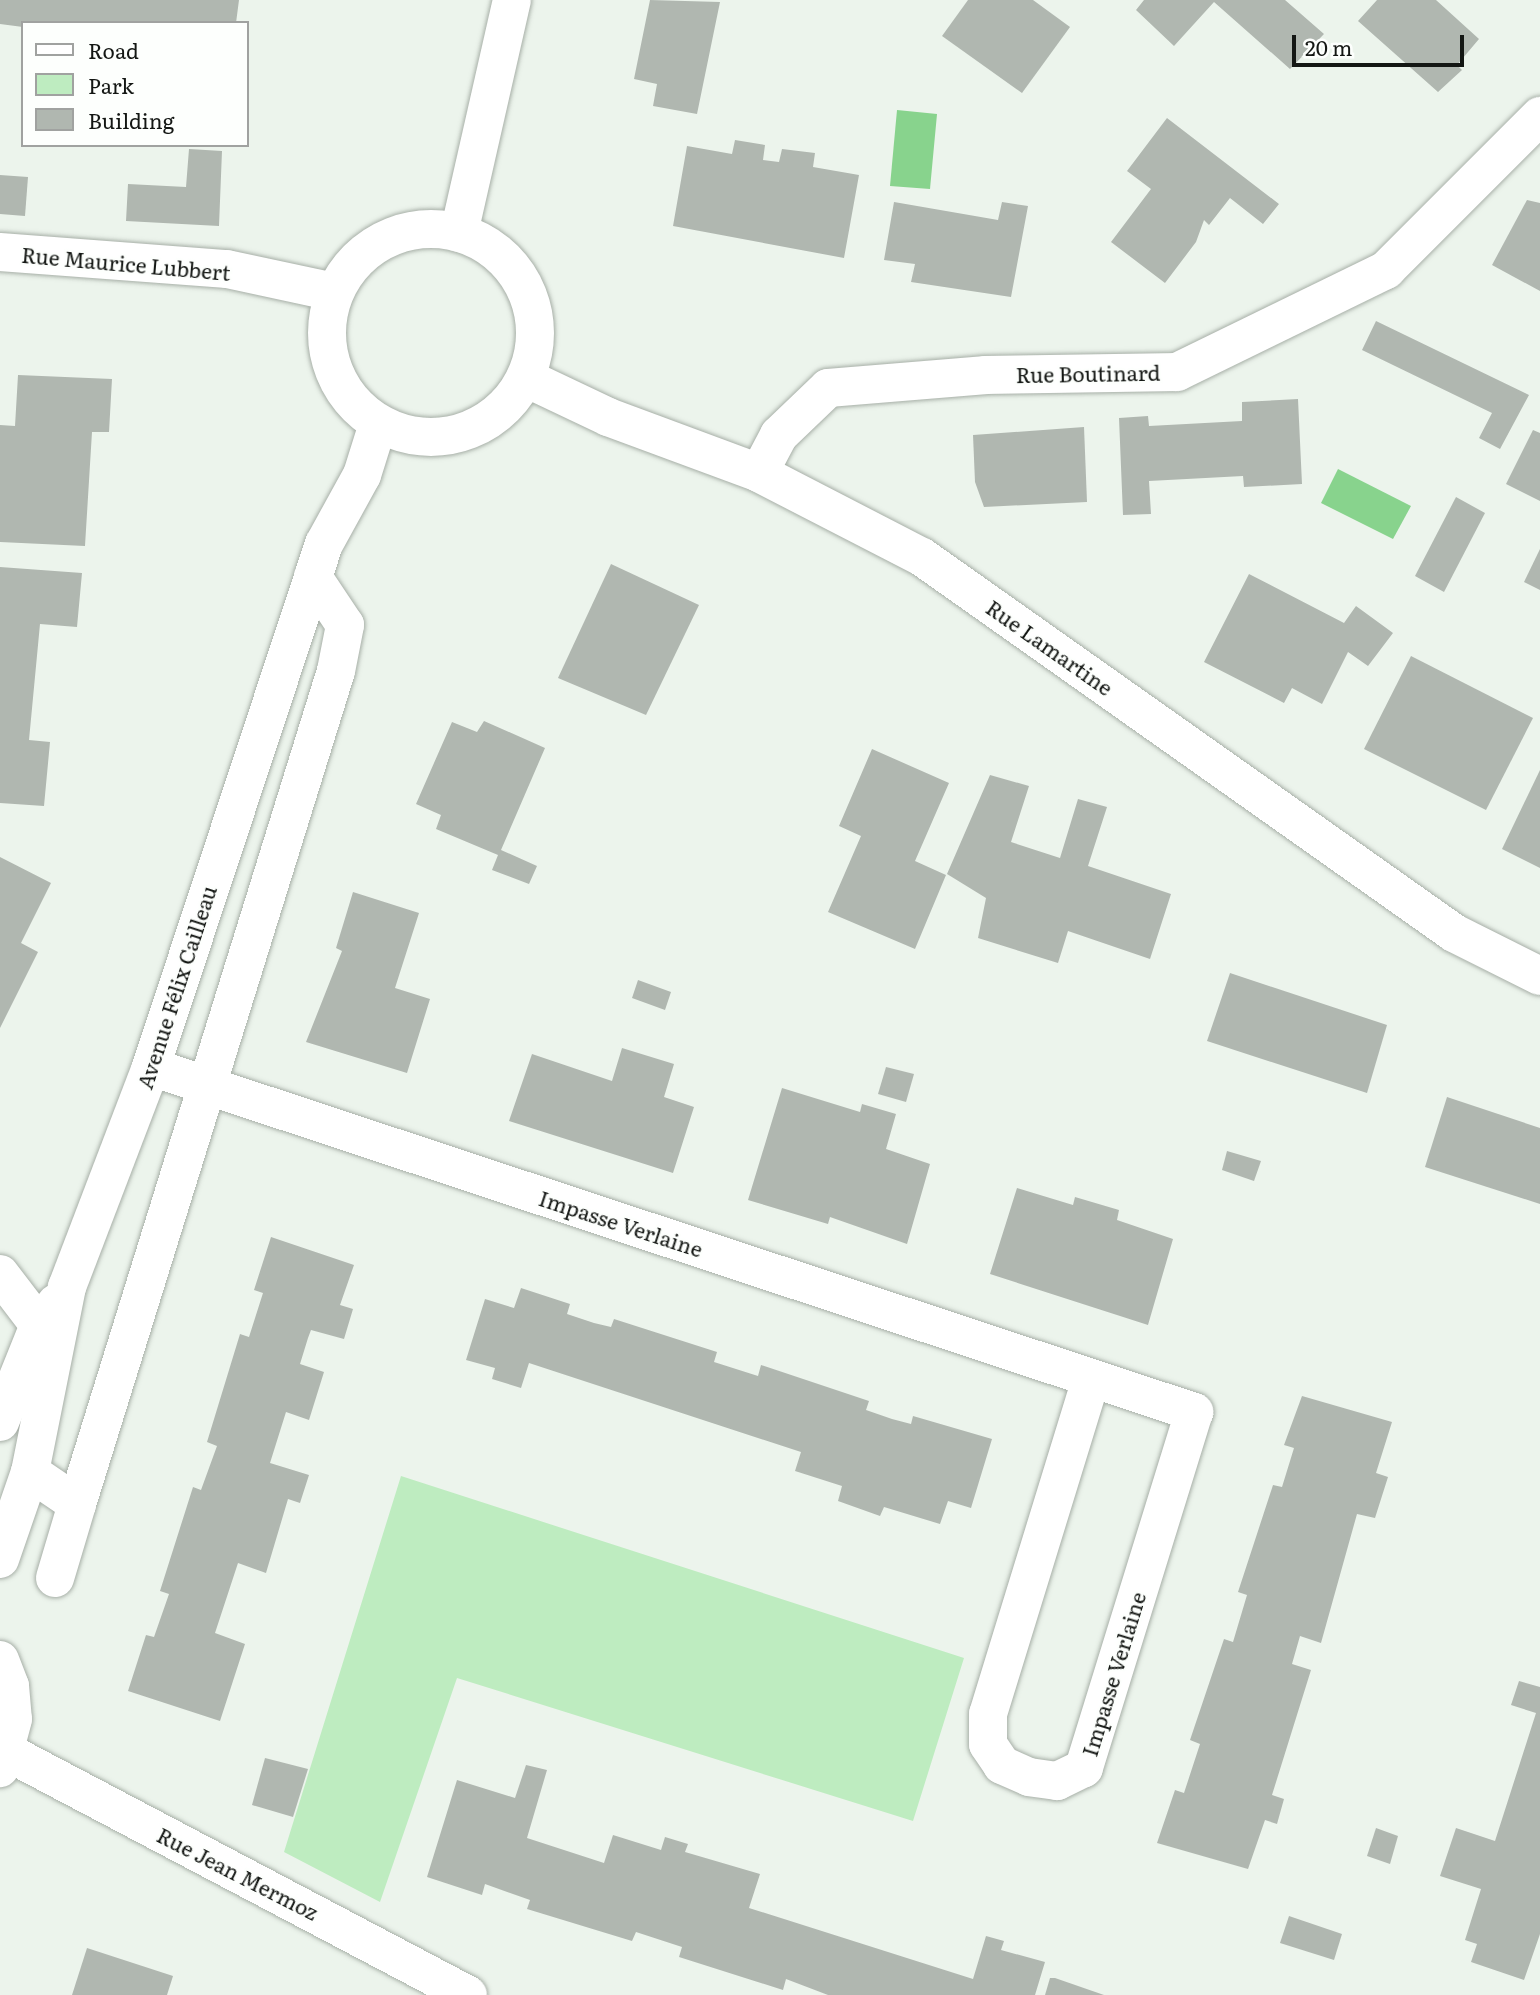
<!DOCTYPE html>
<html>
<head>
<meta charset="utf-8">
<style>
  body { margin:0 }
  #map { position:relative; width:1540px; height:1995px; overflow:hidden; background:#ecf4ec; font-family:Literata,serif }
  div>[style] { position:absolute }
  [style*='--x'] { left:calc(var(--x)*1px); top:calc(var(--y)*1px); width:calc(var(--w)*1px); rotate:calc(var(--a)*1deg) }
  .green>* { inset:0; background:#beecc0 }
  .water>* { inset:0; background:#88d38d }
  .building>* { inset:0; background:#b0b7b0 }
  .roads { filter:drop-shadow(0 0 2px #a7afa7) drop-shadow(0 0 2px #a7afa7) }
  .minor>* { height:38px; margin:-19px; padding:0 19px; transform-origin:19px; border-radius:19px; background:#fff }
  .minor>.ring { margin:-19px; padding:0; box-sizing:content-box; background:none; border:38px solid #fff; border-radius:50% }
  span { translate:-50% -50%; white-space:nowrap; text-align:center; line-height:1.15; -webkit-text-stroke:5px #fdfffd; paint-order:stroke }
  .street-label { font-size:21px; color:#141714 }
  .legend { position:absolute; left:21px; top:21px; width:228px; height:126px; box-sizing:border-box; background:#fdfffd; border:2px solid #a0a2a0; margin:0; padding:9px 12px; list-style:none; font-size:21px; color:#141714 }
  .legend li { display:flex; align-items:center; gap:14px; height:35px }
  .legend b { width:35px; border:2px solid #a0a2a0 }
  .scale { position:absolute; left:1292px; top:35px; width:172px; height:32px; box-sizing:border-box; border:4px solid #141714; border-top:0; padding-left:9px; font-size:21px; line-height:24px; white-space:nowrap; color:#141714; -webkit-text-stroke:5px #fdfffd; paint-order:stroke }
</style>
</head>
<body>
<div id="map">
  <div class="green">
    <div style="clip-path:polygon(401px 1476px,964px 1658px,913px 1821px,457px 1678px,380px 1902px,284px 1852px)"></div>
  </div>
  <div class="water">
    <div style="clip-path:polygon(897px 110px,937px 114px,930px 189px,890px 186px)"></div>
    <div style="clip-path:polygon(1338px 469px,1411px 506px,1393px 539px,1321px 503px)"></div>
  </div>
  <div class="building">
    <div style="clip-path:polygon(0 0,239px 0,236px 23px,23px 23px,23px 27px,0 24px)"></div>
    <div style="clip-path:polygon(650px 0,720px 2px,697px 114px,653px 106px,657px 84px,634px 79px)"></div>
    <div style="clip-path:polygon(968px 0,1033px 0,1070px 27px,1022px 93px,942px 36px)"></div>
    <div style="clip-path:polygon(1144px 0,1285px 0,1324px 34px,1290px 69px,1214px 2px,1174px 46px,1136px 10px)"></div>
    <div style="clip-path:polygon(1377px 0,1436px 0,1479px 39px,1457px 65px,1462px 70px,1438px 92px,1358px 21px)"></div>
    <div style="clip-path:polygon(1167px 118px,1279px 204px,1263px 224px,1230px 198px,1209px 225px,1204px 220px,1196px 242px,1165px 283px,1111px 242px,1151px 189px,1127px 171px)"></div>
    <div style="clip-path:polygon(735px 140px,765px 145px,763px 160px,779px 162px,782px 149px,815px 153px,813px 167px,859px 175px,844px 258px,673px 226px,687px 146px,732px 154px)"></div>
    <div style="clip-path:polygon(189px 149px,222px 151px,219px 226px,126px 221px,128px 184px,186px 187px)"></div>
    <div style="clip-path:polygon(0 175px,28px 177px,25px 216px,0 214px)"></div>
    <div style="clip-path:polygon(1527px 200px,1540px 203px,1540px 291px,1492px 265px)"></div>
    <div style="clip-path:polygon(894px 202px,998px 220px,1002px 202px,1028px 206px,1011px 297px,911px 282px,915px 264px,884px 260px)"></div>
    <div style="clip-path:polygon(1376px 321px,1529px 395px,1500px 449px,1479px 438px,1492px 413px,1362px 350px)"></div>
    <div style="clip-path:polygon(18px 375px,112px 379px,109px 432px,92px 432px,85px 546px,0 542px,0 425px,15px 426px)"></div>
    <div style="clip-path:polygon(1298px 399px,1302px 484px,1244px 487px,1243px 476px,1149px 481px,1151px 514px,1123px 515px,1119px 418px,1148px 416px,1149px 426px,1242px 421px,1242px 402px)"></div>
    <div style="clip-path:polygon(1084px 427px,1087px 502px,984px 507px,975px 482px,973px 435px)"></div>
    <div style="clip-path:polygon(1533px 430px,1540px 433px,1540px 501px,1506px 484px)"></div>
    <div style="clip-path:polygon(1456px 497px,1485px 513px,1444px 592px,1415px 576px)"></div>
    <div style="clip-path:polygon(1540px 549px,1540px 590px,1524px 582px)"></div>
    <div style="clip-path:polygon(611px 564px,699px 605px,646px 715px,558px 678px)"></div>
    <div style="clip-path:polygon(0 567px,82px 573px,77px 627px,40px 624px,29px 740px,50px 742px,44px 806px,0 803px)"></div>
    <div style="clip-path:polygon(1249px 574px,1344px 623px,1356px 606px,1393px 633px,1368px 666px,1348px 652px,1322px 704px,1292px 688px,1284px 703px,1204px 662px)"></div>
    <div style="clip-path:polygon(1411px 656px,1533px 718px,1486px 810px,1364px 749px)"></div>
    <div style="clip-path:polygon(484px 721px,545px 748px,501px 850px,537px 866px,529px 884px,492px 870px,498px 855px,436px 829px,441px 815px,416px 804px,452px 722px,477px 732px)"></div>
    <div style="clip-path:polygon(872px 749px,949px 783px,915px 861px,946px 875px,915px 949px,828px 912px,861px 836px,839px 826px)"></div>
    <div style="clip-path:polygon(1540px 770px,1540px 868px,1502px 849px)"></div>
    <div style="clip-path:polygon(990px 775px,1029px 786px,1011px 842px,1060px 858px,1078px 799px,1107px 807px,1088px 866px,1171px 894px,1150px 959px,1068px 931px,1058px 963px,978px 938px,986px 898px,947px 874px)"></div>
    <div style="clip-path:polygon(0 857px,51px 883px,21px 943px,38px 952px,0 1028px)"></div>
    <div style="clip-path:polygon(353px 892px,419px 913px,395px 988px,430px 999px,407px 1073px,306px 1042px,342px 951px,336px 948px)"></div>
    <div style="clip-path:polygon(1230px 973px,1387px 1025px,1367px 1093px,1207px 1041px)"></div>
    <div style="clip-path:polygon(638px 980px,671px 992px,665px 1010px,632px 998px)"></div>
    <div style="clip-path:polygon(622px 1048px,674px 1064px,664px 1097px,694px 1107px,673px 1173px,509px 1121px,532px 1054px,612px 1081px)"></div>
    <div style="clip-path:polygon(886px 1067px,914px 1074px,906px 1102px,878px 1094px)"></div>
    <div style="clip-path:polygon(782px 1088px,860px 1112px,862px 1104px,896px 1114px,886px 1149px,930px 1164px,907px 1244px,830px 1217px,828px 1224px,748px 1200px)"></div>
    <div style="clip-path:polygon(1447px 1097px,1540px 1128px,1540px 1204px,1425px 1167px)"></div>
    <div style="clip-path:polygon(1227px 1151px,1261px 1161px,1254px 1181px,1222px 1170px)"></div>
    <div style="clip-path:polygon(1017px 1188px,1073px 1205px,1075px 1197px,1119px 1210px,1117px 1220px,1173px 1239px,1148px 1325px,990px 1274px)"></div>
    <div style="clip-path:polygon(271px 1237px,354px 1265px,340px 1305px,353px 1309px,344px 1339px,311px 1330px,308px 1338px,300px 1364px,324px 1372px,309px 1420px,286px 1412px,270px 1463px,309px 1475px,300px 1503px,288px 1499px,266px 1573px,238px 1563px,215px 1633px,245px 1644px,220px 1721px,128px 1691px,146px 1635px,154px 1637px,169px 1594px,160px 1591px,193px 1487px,201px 1490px,217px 1446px,207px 1442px,240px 1334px,249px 1337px,263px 1293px,254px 1290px)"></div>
    <div style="clip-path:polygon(521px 1288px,570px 1304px,567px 1314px,594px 1323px,611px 1327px,614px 1319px,717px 1352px,714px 1362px,758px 1376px,761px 1365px,869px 1401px,866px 1410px,892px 1419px,911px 1424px,913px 1416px,992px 1439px,971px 1508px,948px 1501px,940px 1524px,884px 1507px,880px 1516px,838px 1501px,842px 1486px,795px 1471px,801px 1452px,529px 1363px,521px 1388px,492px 1379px,495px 1368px,466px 1360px,485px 1299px,514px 1308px)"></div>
    <div style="clip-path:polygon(1302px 1396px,1392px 1422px,1376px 1473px,1388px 1477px,1375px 1518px,1357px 1514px,1321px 1643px,1300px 1636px,1292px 1664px,1311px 1670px,1272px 1795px,1284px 1799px,1277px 1824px,1265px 1820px,1248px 1869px,1157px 1843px,1175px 1790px,1184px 1793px,1200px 1744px,1190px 1740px,1224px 1639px,1233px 1642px,1247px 1595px,1238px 1592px,1273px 1485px,1282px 1487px,1294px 1448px,1284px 1445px)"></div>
    <div style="clip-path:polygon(1519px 1681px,1540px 1687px,1540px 1934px,1524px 1980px,1471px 1962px,1477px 1944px,1465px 1940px,1481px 1889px,1440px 1876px,1456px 1828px,1495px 1841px,1536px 1713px,1511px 1705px)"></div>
    <div style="clip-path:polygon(265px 1758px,308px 1769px,293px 1817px,252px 1805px)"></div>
    <div style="clip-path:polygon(526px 1765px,547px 1770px,527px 1838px,604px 1863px,613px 1835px,661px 1850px,665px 1837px,688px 1844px,685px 1852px,760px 1874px,749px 1908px,973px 1979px,986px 1936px,1004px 1941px,1001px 1950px,1045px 1962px,1035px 1995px,828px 1995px,786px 1979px,783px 1990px,679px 1957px,682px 1947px,636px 1932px,632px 1941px,527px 1909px,530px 1900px,485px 1884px,482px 1895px,427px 1877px,457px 1780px,515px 1798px)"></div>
    <div style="clip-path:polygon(1376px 1828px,1398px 1836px,1390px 1864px,1367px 1856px)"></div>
    <div style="clip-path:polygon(1289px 1916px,1342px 1934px,1334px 1960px,1280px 1943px)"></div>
    <div style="clip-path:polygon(87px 1948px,173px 1976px,167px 1995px,72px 1995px)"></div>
    <div style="clip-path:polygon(1050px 1978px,1055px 1978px,1104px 1995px,1045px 1995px)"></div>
  </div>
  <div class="roads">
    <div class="minor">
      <div class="ring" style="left:327px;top:229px;width:170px;height:170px"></div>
      <div style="--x:459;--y:233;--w:239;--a:-77.2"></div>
      <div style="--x:0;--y:252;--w:228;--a:4.3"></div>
      <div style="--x:227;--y:269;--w:109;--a:12.1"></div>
      <div style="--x:526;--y:378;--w:91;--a:25.4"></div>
      <div style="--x:608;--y:417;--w:161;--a:20.3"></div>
      <div style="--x:759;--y:473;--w:183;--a:27.3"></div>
      <div style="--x:922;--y:557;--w:651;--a:35.25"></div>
      <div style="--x:1454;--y:933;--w:96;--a:26.6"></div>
      <div style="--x:759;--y:473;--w:43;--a:-62.2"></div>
      <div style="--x:779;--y:435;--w:68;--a:-43.8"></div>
      <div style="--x:828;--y:388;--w:159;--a:-4.7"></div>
      <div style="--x:986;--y:375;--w:191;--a:-0.9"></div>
      <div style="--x:1177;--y:372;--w:233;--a:-26"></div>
      <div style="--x:1386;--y:270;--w:218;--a:-45"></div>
      <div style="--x:151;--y:1067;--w:1099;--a:18.3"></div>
      <div style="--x:1194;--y:1412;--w:373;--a:107.2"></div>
      <div style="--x:1084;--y:1768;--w:30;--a:154"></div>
      <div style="--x:1057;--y:1781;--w:28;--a:-172"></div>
      <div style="--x:1029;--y:1777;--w:30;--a:-156"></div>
      <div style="--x:1002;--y:1765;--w:25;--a:-124"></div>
      <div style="--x:988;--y:1744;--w:30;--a:-90"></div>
      <div style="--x:988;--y:1714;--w:350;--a:-72.9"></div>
      <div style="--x:0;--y:1274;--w:64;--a:52.6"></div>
      <div style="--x:0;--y:1422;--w:105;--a:-68.1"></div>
      <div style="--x:39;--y:1325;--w:28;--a:-52"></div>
      <div style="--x:30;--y:1472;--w:57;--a:34.2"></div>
      <div style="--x:77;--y:1504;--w:872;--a:-72.73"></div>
      <div style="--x:336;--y:671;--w:47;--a:-78.9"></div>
      <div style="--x:345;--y:625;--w:58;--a:-123.7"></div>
      <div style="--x:0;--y:1559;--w:92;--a:-71"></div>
      <div style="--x:30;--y:1472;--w:189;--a:-78.7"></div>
      <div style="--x:67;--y:1287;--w:235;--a:-69.1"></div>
      <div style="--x:151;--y:1067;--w:551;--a:-71.7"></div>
      <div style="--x:324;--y:544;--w:79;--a:-61.2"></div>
      <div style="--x:362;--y:475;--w:53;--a:-72.6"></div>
      <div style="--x:55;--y:1578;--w:77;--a:-73.4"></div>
      <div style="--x:0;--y:1660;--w:28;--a:69"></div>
      <div style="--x:10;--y:1686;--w:33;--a:85"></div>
      <div style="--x:13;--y:1719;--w:51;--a:104.9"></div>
      <div style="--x:7;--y:1752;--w:521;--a:27.79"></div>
    </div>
  </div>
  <div class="street-label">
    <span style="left:126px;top:263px;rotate:5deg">Rue Maurice Lubbert</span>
    <span style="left:1088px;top:373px;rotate:-1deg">Rue Boutinard</span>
    <span style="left:1050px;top:647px;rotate:35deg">Rue Lamartine</span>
    <span style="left:176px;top:987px;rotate:-72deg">Avenue Félix Cailleau</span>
    <span style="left:621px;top:1223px;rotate:18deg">Impasse Verlaine</span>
    <span style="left:1113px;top:1674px;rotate:-73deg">Impasse Verlaine</span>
    <span style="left:238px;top:1873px;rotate:27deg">Rue Jean Mermoz</span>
  </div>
  <ul class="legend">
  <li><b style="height:9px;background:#fff"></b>Road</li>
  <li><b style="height:19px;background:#beecc0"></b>Park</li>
  <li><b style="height:19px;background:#b0b7b0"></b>Building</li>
  </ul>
  <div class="scale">20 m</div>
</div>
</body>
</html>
